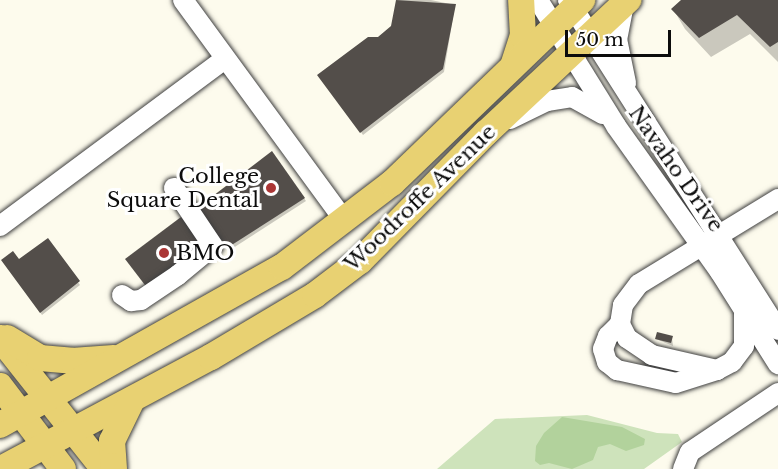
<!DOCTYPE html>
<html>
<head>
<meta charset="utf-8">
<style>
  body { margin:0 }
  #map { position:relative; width:778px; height:469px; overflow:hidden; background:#fdfbed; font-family:"Libre Baskerville",serif }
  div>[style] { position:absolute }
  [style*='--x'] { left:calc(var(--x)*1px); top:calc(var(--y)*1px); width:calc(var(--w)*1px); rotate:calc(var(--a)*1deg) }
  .green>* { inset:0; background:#cee3bb }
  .forest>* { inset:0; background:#b2d29c }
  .shadow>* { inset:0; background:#0003 }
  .building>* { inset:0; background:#534e4a }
  .roads { filter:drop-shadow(0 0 2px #3f3f3f) drop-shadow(0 0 2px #3f3f3f) }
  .minor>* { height:20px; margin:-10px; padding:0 10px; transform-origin:10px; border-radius:10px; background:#fff }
  .major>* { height:26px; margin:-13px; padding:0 13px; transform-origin:13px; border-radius:13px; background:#e8d172 }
  .dots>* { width:16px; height:16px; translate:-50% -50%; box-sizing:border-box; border:3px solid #fff; border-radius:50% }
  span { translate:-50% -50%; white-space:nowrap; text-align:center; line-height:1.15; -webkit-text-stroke:6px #fff; paint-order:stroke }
  .street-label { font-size:21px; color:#0c0c0c }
  .poi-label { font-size:21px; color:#0c0c0c }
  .right { translate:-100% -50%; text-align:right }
  .left { translate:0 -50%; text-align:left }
  .scale { position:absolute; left:565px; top:30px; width:106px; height:27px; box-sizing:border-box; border:3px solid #0c0c0c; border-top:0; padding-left:8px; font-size:18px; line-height:21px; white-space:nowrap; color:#0c0c0c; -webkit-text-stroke:4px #fff; paint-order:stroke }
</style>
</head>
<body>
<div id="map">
  <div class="green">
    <div style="clip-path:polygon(587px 415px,657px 433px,678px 434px,682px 442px,644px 469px,437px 469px,495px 419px)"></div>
  </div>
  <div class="forest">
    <div style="clip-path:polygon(562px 417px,622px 427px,645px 439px,644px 445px,626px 451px,610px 444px,598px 447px,593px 460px,572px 469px,549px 463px,540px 465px,535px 461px,536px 446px,544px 433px)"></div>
  </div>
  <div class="shadow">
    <div style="clip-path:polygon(397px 0,431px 0,455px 5px,444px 72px,363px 135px,321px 78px,392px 27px)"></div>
    <div style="clip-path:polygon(683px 0,778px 0,778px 62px,750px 34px,711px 57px,685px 29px,673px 9px)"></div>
    <div style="clip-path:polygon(304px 198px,306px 201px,230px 250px,200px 211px)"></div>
    <div style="clip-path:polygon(47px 240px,80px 285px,42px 315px,5px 263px,19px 261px)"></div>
    <div style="clip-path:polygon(672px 338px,673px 346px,656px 339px)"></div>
  </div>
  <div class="building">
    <div style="clip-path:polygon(396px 0,456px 4px,443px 69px,360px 133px,317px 75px,368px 37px,378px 37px,391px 26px)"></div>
    <div style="clip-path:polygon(681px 0,778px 0,778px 42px,770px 47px,737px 15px,699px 38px,671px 9px)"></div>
    <div style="clip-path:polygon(272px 151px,305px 198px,227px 248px,197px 208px)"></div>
    <div style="clip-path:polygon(181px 217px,204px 248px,148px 289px,125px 259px)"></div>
    <div style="clip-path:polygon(48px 238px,80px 281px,40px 313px,1px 260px,13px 251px,19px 259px)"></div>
    <div style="clip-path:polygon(657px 332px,673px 336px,671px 343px,655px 339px)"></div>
  </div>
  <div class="roads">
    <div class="minor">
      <div style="--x:183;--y:0;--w:274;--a:53.8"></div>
      <div style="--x:538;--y:0;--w:148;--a:58.2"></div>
      <div style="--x:616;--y:126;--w:179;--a:54.5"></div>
      <div style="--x:720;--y:272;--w:109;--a:57.8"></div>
      <div style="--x:568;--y:0;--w:391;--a:57.5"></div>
      <div style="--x:624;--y:4;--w:36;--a:101"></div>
      <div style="--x:617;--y:39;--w:45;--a:78.4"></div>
      <div style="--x:510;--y:119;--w:41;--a:-25.9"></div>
      <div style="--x:547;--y:101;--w:25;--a:-9"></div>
      <div style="--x:572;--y:97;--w:35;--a:29"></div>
      <div style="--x:0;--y:226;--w:280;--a:-36.6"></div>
      <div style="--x:122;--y:295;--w:11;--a:34"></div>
      <div style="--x:131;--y:301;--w:10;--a:-6"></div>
      <div style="--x:141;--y:300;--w:45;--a:-34"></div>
      <div style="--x:178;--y:275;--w:45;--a:-39.6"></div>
      <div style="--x:213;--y:246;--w:70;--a:-123.9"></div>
      <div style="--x:744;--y:311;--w:35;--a:90"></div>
      <div style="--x:744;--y:346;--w:20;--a:127"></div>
      <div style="--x:732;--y:362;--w:17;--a:152"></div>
      <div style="--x:717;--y:370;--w:67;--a:-167"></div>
      <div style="--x:652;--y:355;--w:30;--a:-146"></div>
      <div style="--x:627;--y:338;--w:16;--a:-117"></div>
      <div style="--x:620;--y:324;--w:19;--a:-81"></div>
      <div style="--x:623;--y:305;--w:26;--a:-53"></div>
      <div style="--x:639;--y:284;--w:163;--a:-31.4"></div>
      <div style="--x:620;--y:324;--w:17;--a:135"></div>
      <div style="--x:608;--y:336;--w:14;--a:111"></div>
      <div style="--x:603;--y:349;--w:14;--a:73"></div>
      <div style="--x:607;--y:362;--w:13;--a:39"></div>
      <div style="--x:617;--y:370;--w:60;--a:12.4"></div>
      <div style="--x:676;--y:383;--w:43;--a:-17.6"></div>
      <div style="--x:683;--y:469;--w:18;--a:-68"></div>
      <div style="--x:690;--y:452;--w:106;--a:-33.8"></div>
    </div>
    <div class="major">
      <div style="--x:513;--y:66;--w:32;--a:-72"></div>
      <div style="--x:523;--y:36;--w:36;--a:-93"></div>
      <div style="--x:0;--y:338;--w:167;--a:51.6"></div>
      <div style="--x:7;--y:338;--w:39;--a:31"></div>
      <div style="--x:40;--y:358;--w:32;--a:5"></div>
      <div style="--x:72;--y:361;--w:42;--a:-4.1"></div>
      <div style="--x:0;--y:386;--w:104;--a:52.8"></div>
      <div style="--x:0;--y:425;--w:323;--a:-29.3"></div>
      <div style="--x:282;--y:267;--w:138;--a:-37.4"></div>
      <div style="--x:392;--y:183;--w:264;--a:-43.9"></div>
      <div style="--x:1;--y:469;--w:238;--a:-28.1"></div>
      <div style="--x:211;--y:357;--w:121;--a:-30.8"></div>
      <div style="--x:315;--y:295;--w:56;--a:-37.1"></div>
      <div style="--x:360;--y:261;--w:180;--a:-45.5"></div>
      <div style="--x:486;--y:133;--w:195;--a:-43.1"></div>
      <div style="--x:114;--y:469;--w:28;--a:-94"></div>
      <div style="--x:112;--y:441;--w:46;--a:-64"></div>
    </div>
  </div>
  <div class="dots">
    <div style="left:271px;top:188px;background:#ab3635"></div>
    <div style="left:164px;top:253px;background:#ab3635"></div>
  </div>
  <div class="street-label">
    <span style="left:676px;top:169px;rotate:55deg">Navaho Drive</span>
    <span style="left:420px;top:198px;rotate:-44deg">Woodroffe Avenue</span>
  </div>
  <div class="poi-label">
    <span class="right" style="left:259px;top:188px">College<br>Square Dental</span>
    <span class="left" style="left:176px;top:253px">BMO</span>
  </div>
  <div class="scale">50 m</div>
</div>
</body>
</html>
